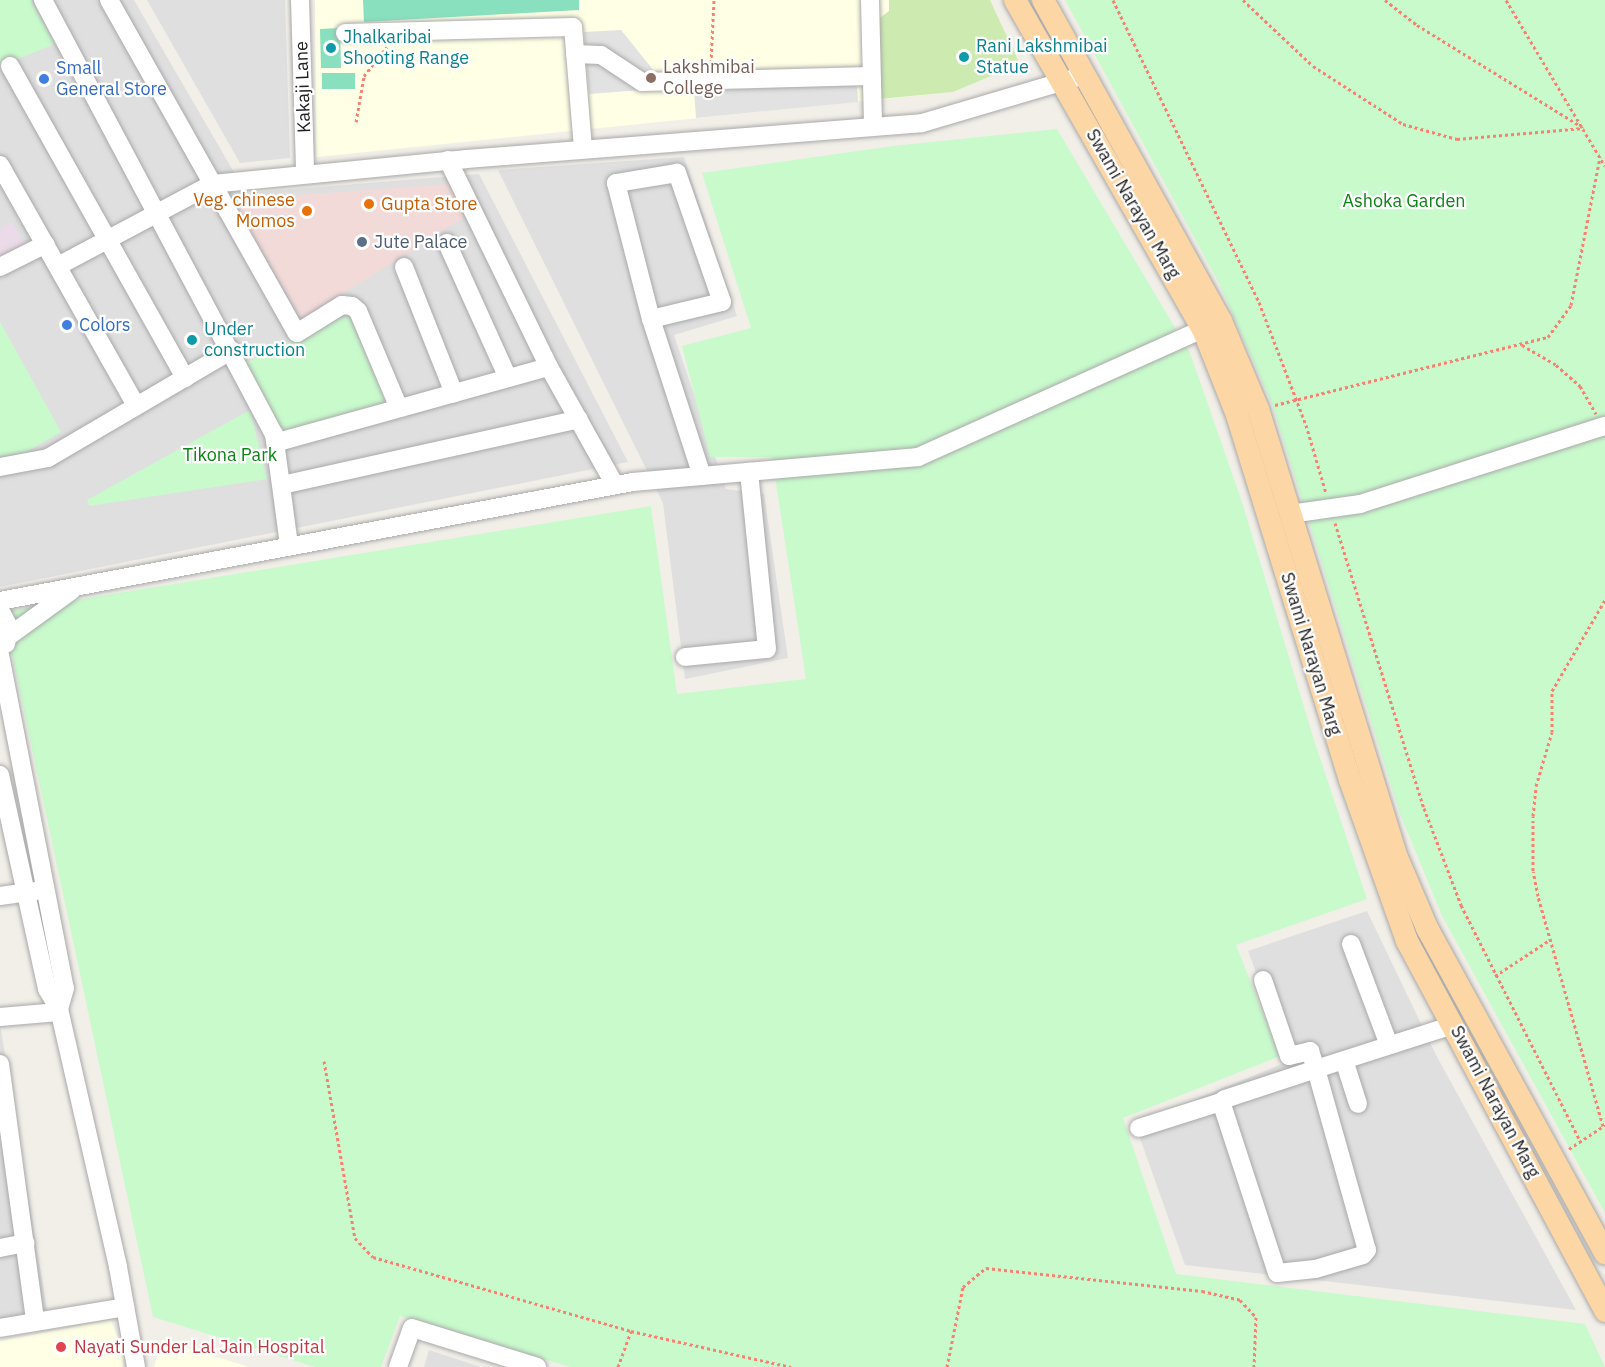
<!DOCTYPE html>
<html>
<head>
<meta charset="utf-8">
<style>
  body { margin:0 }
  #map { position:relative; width:1605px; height:1367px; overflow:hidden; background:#f2efe9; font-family:"IBM Plex Sans",sans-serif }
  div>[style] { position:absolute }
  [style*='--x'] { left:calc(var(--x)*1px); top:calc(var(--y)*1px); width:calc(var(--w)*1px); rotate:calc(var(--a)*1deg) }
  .residential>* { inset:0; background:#e0dfdf }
  .commercial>* { inset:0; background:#f2dad9 }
  .industrial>* { inset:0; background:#ebdbe8 }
  .education>* { inset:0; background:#ffffe5 }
  .grass>* { inset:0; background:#cdebb0 }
  .park>* { inset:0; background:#c8facc }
  .pitch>* { inset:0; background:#88e0be }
  .parking>* { inset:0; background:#e2e2e2 }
  .path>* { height:3px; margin-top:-1.5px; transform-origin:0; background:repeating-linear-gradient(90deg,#fa8072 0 3px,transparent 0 6px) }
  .roads { filter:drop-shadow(0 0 2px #a9a9a9) drop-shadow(0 0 2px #a9a9a9) }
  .minor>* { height:18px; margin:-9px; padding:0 9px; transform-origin:9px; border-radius:9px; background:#fff }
  .major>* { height:22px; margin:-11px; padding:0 11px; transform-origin:11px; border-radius:11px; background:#fcd6a4 }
  .dots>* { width:16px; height:16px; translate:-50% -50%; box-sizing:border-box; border:3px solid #fff; border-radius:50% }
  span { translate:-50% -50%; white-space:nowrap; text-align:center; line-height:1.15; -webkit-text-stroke:4.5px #fff; paint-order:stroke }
  .culture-label { font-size:18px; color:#0d838f }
  .left { translate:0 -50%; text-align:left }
  .education-label { font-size:18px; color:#785e54 }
  .shop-label { font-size:18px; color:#366cbe }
  .street-label { font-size:18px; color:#222 }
  .food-label { font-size:18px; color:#c56008 }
  .right { translate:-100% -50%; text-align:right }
  .park-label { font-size:18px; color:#0c8416 }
  .service-label { font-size:18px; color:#4e5e75 }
  .health-label { font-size:18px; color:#be3a42 }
</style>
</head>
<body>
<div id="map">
  <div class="residential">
    <div style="clip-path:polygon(0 0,134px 0,246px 193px,479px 174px,628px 462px,0 587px)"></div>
    <div style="clip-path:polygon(147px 0,285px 0,290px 158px,240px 163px)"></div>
    <div style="clip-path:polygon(684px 157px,737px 316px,674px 335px,726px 489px,764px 494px,788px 658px,685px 679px,663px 503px,498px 170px)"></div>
    <div style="clip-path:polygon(1367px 911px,1436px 1055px,1576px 1310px,1185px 1265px,1135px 1124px,1289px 1061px,1248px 951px)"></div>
    <div style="clip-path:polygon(0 1024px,47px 1310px,0 1320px)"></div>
    <div style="clip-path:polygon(429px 1350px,481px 1367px,424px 1367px)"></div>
  </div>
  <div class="commercial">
    <div style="clip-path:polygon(450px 184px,465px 217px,302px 319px,231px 200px)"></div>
  </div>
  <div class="industrial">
    <div style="clip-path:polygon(12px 222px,26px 248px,0 263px,0 229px)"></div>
  </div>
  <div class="education">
    <div style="clip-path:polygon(315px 0,990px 0,1020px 64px,953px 92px,316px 157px)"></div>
    <div style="clip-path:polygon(111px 1320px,124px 1354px,123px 1367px,0 1367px,0 1341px)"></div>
    <div style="clip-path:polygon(162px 1340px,249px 1367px,154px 1367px)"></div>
  </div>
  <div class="grass">
    <div style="clip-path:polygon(889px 0,990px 0,1020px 64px,953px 92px,880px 99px,877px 20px,889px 11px)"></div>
  </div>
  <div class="park">
    <div style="clip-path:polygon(0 0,31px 0,55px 44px,0 66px)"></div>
    <div style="clip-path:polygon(1065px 0,1605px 0,1605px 1213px,1442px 916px,1400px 814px,1272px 404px,1219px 283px)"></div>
    <div style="clip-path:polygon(1057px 129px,1190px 353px,1242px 502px,1314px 740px,1367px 899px,1236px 945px,1280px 1056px,1123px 1118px,1176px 1274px,1585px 1324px,1605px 1367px,570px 1367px,400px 1316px,381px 1367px,315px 1367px,153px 1317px,3px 612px,651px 506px,677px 694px,806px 679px,772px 457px,710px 457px,682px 346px,751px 328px,702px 173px,893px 146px)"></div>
    <div style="clip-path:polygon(358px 311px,394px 410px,277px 433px,240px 365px)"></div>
    <div style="clip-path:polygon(0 322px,61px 432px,24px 453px,0 456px)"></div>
    <div style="clip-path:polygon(250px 410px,267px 479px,89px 506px,87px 500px)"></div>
  </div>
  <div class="pitch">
    <div style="clip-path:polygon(363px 0,579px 0,579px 10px,364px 22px)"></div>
    <div style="clip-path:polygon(340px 28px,341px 68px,321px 68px,320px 29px)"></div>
    <div style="clip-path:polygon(322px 73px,355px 73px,355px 89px,322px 89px)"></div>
  </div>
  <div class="parking">
    <div style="clip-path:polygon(621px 30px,654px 71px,654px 89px,589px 94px,584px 32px)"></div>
    <div style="clip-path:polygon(857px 84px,858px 102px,696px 118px,694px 91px)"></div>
  </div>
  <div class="path">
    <div style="--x:1113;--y:0;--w:335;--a:64.2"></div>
    <div style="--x:1259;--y:302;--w:132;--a:69.1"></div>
    <div style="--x:1306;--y:425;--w:71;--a:73.6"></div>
    <div style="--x:1243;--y:0;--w:96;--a:43.3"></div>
    <div style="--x:1313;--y:66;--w:107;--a:32.8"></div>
    <div style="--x:1403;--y:124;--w:56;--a:15.5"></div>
    <div style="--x:1457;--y:139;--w:127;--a:-5"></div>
    <div style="--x:1385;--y:0;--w:41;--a:38"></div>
    <div style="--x:1417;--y:25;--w:194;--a:31.7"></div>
    <div style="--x:1506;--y:0;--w:193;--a:59.2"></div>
    <div style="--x:711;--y:63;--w:63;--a:-87.3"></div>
    <div style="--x:356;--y:122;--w:47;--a:-80.1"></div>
    <div style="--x:364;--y:76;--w:37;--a:-52"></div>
    <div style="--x:1522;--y:345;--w:39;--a:30"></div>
    <div style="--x:1556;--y:365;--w:32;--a:41"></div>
    <div style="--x:1580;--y:386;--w:32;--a:60"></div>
    <div style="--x:1275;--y:405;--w:281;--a:-14"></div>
    <div style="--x:1548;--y:337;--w:39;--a:-54"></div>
    <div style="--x:1571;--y:305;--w:151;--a:-78.9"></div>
    <div style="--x:1335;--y:523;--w:299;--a:72.7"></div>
    <div style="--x:1424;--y:808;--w:104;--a:69.1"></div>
    <div style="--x:1461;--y:905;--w:264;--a:63.2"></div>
    <div style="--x:1495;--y:976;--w:64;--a:-33.4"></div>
    <div style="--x:324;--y:1061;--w:180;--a:80.1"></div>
    <div style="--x:355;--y:1238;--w:26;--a:47"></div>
    <div style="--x:373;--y:1257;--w:268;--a:16"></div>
    <div style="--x:631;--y:1331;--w:164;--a:12.7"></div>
    <div style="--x:1603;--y:1126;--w:239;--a:-105.8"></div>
    <div style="--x:1538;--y:896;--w:25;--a:-101"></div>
    <div style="--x:1533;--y:871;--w:55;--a:-90"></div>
    <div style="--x:1533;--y:816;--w:30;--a:-84"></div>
    <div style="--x:1536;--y:786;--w:56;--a:-73.5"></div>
    <div style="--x:1552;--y:732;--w:41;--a:-90"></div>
    <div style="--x:1552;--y:691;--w:105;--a:-59.8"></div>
    <div style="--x:1569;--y:1149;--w:43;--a:-33.7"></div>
    <div style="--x:618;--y:1367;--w:38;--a:-70"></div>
    <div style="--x:947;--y:1367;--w:82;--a:-78.7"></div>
    <div style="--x:963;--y:1287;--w:30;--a:-40"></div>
    <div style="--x:986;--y:1268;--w:217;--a:6.1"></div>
    <div style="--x:1202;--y:1291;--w:39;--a:13"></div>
    <div style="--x:1240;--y:1300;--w:23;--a:47"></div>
    <div style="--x:1256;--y:1317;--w:50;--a:92.3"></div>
  </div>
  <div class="roads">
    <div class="minor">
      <div style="--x:43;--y:0;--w:492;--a:62"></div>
      <div style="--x:274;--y:434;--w:112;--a:82.3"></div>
      <div style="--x:109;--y:0;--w:382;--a:60.6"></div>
      <div style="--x:297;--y:333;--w:53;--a:-31.9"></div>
      <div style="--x:342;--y:305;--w:10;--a:6"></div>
      <div style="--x:352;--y:306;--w:8;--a:40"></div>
      <div style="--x:358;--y:311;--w:105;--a:67.1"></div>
      <div style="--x:300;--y:0;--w:173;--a:88.3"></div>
      <div style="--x:870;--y:0;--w:126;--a:88.6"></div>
      <div style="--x:345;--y:33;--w:228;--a:-1.5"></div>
      <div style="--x:573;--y:27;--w:122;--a:85.3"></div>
      <div style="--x:575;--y:54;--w:26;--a:2"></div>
      <div style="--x:601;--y:55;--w:49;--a:33.4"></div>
      <div style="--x:642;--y:82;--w:229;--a:-1.5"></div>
      <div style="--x:10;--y:66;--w:358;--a:60.7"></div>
      <div style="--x:448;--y:160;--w:230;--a:64"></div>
      <div style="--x:549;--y:367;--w:135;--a:60.8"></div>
      <div style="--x:0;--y:165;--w:276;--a:60.5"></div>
      <div style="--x:447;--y:243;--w:148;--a:65.7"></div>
      <div style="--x:58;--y:266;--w:174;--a:-28"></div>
      <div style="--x:212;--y:184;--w:255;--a:-5.6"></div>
      <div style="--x:466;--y:159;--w:457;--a:-4.5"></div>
      <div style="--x:922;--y:123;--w:170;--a:-16.4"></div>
      <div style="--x:0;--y:267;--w:51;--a:-26.6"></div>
      <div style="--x:404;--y:267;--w:136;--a:68.4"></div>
      <div style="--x:651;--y:319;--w:73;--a:-13.5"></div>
      <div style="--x:722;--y:302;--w:137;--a:-109.2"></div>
      <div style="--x:677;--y:173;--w:62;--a:170.7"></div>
      <div style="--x:616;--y:183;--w:140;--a:75.6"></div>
      <div style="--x:651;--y:319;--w:165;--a:72"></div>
      <div style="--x:278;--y:442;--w:281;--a:-15.5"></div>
      <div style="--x:0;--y:467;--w:49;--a:-10.6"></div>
      <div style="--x:48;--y:458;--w:213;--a:-30.4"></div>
      <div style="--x:282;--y:485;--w:304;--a:-12.5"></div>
      <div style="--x:1290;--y:514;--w:71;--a:-8.1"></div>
      <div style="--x:1360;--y:504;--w:257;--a:-17.7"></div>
      <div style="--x:0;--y:601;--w:644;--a:-10.65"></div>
      <div style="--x:633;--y:482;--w:286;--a:-5"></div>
      <div style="--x:918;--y:457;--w:325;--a:-24.2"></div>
      <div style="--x:0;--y:610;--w:19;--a:62"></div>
      <div style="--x:9;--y:627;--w:17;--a:100"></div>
      <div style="--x:9;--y:636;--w:77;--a:-36"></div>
      <div style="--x:0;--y:655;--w:339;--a:79"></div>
      <div style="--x:65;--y:988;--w:22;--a:106"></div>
      <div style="--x:685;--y:657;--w:82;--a:-5.6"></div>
      <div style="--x:767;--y:649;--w:178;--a:-95.8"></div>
      <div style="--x:0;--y:775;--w:219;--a:77.6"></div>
      <div style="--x:47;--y:989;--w:23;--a:59"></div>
      <div style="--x:59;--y:1009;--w:265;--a:77.1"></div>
      <div style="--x:118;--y:1267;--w:102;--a:79.8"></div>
      <div style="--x:0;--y:896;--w:37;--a:-8"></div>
      <div style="--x:1351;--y:944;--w:108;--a:69.4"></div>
      <div style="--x:1263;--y:980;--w:80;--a:71.1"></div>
      <div style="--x:1289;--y:1056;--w:22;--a:-13"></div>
      <div style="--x:1310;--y:1051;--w:19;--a:72"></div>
      <div style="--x:1316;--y:1069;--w:188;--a:74.3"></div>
      <div style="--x:1367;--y:1250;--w:6;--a:129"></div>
      <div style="--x:1363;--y:1255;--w:50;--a:163.7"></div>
      <div style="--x:1315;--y:1269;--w:38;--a:174"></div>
      <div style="--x:1277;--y:1273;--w:180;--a:-108.1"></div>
      <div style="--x:1221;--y:1102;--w:5;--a:-37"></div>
      <div style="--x:1225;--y:1099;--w:96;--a:-18.2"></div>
      <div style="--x:1316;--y:1069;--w:144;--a:-17.8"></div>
      <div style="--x:0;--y:1017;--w:59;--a:-4.8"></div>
      <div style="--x:1344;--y:1060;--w:46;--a:72.3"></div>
      <div style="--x:0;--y:1064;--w:259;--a:82.2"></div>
      <div style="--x:1139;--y:1128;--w:86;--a:-17.6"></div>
      <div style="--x:0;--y:1248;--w:26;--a:-11"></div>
      <div style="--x:0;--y:1328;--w:127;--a:-9.5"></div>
      <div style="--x:398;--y:1367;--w:41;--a:-70.3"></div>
      <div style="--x:412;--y:1328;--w:131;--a:17.3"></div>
    </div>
    <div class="major">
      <div style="--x:1015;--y:0;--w:379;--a:60.3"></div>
      <div style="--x:1203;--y:329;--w:92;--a:68.4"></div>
      <div style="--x:1237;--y:415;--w:382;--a:72.8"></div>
      <div style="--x:1350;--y:780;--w:171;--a:70.5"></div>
      <div style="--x:1407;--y:941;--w:420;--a:61.8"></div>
      <div style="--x:1043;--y:0;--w:367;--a:61"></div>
      <div style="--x:1221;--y:321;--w:95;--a:67.2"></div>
      <div style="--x:1258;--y:409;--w:472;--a:72.8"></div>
      <div style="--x:1398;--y:860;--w:74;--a:66.9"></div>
      <div style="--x:1427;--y:928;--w:371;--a:61.3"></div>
    </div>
  </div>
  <div class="dots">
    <div style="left:331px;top:48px;background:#0f9aa8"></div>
    <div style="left:964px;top:57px;background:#0f9aa8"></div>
    <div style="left:651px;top:78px;background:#8d6e63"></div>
    <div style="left:44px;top:79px;background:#3f7fe0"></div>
    <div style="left:369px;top:204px;background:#e8710a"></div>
    <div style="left:307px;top:211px;background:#e8710a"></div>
    <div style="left:362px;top:242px;background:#5c6f8a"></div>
    <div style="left:67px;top:325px;background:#3f7fe0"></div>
    <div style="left:192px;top:340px;background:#0f9aa8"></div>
    <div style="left:61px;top:1347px;background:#e0444e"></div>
  </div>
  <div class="culture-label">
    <span class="left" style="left:343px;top:48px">Jhalkaribai<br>Shooting Range</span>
    <span class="left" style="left:976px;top:57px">Rani Lakshmibai<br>Statue</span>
    <span class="left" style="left:204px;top:340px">Under<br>construction</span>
  </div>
  <div class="education-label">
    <span class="left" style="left:663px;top:78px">Lakshmibai<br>College</span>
  </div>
  <div class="shop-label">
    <span class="left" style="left:56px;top:79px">Small<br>General Store</span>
    <span class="left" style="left:79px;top:325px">Colors</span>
  </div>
  <div class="street-label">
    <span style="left:303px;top:87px;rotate:-92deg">Kakaji Lane</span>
    <span style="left:1133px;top:204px;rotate:60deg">Swami Narayan Marg</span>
    <span style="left:1311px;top:654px;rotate:73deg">Swami Narayan Marg</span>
    <span style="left:1495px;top:1102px;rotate:62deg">Swami Narayan Marg</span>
  </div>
  <div class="food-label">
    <span class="right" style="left:295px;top:211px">Veg. chinese<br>Momos</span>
    <span class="left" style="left:381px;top:204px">Gupta Store</span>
  </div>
  <div class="park-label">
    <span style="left:1404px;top:201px">Ashoka Garden</span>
    <span style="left:230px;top:455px">Tikona Park</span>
  </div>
  <div class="service-label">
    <span class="left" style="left:374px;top:242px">Jute Palace</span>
  </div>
  <div class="health-label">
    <span class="left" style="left:74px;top:1347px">Nayati Sunder Lal Jain Hospital</span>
  </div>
</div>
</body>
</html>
